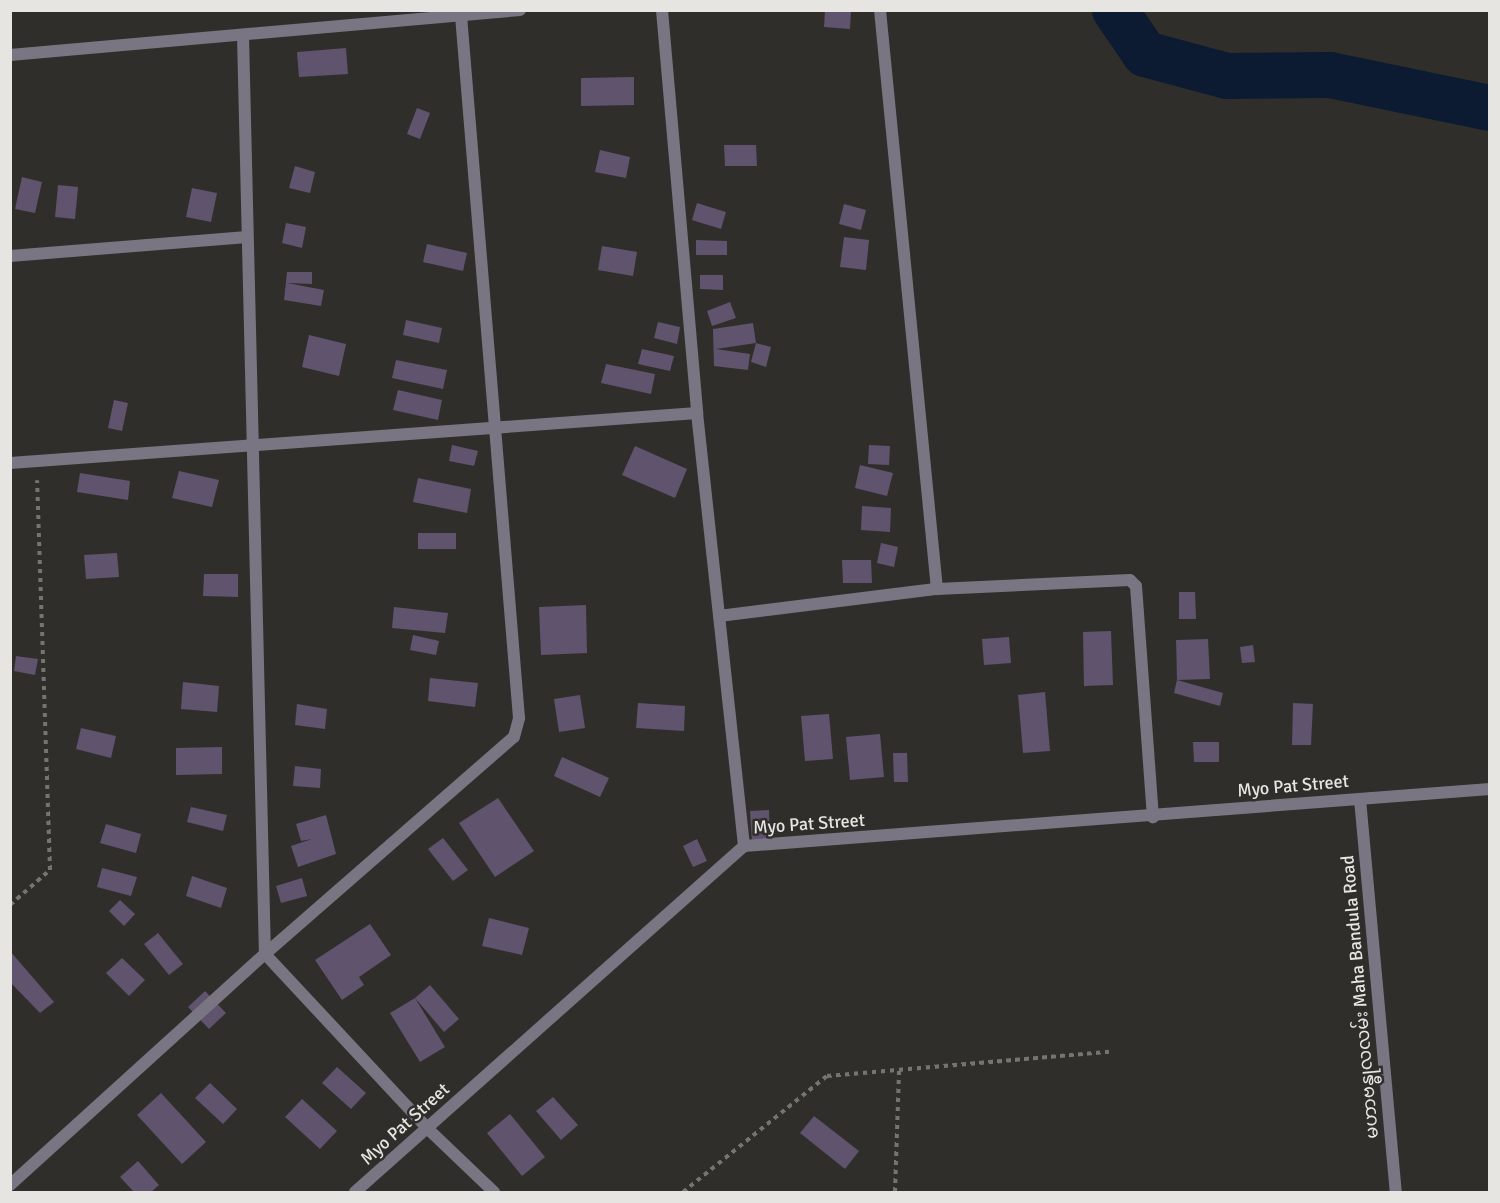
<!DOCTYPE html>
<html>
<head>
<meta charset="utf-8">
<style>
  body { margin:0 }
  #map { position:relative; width:1500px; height:1203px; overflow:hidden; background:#302e2a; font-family:Signika,"Noto Sans Myanmar",sans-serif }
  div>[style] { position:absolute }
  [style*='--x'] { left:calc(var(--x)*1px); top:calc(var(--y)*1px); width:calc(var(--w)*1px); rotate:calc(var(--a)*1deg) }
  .river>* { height:46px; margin:-23px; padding:0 23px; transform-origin:23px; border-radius:23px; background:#0c1b31 }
  .building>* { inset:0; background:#5f536e }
  .path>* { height:4px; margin-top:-2px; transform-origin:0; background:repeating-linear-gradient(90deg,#757470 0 4.5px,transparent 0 9px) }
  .minor>* { height:12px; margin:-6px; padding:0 6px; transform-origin:6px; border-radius:6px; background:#7a7582 }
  span { translate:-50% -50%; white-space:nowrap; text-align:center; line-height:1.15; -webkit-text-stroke:5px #302e2a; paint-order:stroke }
  .street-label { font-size:18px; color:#e6e5e2 }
  .frame { position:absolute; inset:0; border:12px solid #e6e5e2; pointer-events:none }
</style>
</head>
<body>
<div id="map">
  <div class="river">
    <div style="--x:1115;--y:10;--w:53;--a:55.7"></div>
    <div style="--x:1145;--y:54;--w:85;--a:15"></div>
    <div style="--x:1227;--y:76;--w:103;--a:-0.6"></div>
    <div style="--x:1330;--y:75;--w:163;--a:11.7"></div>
  </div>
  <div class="building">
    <div style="clip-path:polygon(825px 10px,851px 11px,850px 29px,824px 27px)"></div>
    <div style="clip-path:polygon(346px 48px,348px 74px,299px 77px,297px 52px)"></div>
    <div style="clip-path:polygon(634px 77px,634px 105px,581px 106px,581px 78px)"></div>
    <div style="clip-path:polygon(417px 108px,430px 113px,420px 139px,407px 134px)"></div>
    <div style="clip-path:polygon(724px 145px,756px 145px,757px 166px,725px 166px)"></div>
    <div style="clip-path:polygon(600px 150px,630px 157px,626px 178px,595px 172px)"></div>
    <div style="clip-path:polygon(295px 166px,315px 172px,310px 193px,289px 188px)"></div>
    <div style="clip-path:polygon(22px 177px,42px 182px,35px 213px,15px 209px)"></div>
    <div style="clip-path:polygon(58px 185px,78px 187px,75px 219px,55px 217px)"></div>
    <div style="clip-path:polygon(192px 188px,217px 193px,211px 222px,186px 217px)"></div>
    <div style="clip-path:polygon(697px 203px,726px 212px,721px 229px,692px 220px)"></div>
    <div style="clip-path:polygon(844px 204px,866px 210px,861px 230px,839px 224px)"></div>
    <div style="clip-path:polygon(286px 223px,306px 227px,302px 248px,282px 243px)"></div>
    <div style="clip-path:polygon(844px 237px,869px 240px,866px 270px,840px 267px)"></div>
    <div style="clip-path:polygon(696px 240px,727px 241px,727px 255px,696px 255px)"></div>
    <div style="clip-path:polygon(427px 244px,467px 253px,463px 271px,423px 262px)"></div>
    <div style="clip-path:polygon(602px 246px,637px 252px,633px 276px,598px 270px)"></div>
    <div style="clip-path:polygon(287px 272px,312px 272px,312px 284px,287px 283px,324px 290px,321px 306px,284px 300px)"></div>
    <div style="clip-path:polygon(700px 275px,723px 275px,723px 290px,700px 289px)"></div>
    <div style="clip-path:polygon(730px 302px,736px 318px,712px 326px,707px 311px)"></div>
    <div style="clip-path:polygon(406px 320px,442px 328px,439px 343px,403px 335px)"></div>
    <div style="clip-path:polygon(658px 322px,680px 327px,677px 344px,654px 338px)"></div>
    <div style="clip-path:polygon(753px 323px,756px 343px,716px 349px,750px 354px,748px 370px,714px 366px,713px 329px)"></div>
    <div style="clip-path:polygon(309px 335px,346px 344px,339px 376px,302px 367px)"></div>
    <div style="clip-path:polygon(756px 343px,771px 347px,766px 367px,751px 362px)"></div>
    <div style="clip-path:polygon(642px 349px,674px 356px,670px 371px,638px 364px)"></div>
    <div style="clip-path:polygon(396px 360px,447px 370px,443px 389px,392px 378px)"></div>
    <div style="clip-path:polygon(606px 364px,655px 374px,651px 394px,601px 383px)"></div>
    <div style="clip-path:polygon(398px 390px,442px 400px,438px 420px,393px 410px)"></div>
    <div style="clip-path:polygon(114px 400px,128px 403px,122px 431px,108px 428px)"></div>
    <div style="clip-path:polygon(452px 445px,478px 451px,474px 466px,449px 461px)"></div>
    <div style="clip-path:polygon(869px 445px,890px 446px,889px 465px,868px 464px)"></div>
    <div style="clip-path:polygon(635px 446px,687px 469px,675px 498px,622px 475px)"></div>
    <div style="clip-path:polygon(860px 465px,893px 473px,887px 496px,855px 488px)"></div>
    <div style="clip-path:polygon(179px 471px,219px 480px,212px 507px,172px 498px)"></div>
    <div style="clip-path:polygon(80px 473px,130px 481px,128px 500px,77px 492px)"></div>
    <div style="clip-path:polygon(418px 478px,471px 489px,467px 513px,413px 502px)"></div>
    <div style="clip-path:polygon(862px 506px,891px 508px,890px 532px,861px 530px)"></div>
    <div style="clip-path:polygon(418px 533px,456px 533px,456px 549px,418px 549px)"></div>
    <div style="clip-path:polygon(881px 543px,898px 547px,894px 567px,877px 563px)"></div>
    <div style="clip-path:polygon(117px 553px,119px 577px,86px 579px,84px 555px)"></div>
    <div style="clip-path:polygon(842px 560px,871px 560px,872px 583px,843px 583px)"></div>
    <div style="clip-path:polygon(204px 574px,238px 574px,238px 597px,203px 596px)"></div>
    <div style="clip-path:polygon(1179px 592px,1195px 592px,1196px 619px,1179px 619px)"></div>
    <div style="clip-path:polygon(586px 605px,587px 653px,541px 655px,539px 607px)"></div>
    <div style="clip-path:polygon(394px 607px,448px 613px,445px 633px,392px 628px)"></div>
    <div style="clip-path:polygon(1111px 631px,1113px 685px,1084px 686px,1083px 632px)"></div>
    <div style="clip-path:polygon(413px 635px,439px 641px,436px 655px,410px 650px)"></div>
    <div style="clip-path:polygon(1009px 637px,1011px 663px,984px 665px,982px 639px)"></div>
    <div style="clip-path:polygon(1208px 639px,1210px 679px,1177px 680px,1223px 693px,1220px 706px,1174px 693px,1177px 680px,1176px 640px)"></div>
    <div style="clip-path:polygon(1253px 645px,1255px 662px,1242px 663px,1240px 647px)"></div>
    <div style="clip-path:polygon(16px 656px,38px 659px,35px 675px,14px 671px)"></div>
    <div style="clip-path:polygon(430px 678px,478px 683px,475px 707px,428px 701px)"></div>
    <div style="clip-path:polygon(183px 682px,219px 686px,217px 712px,181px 709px)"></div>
    <div style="clip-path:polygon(1045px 692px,1050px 751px,1023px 753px,1018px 695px)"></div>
    <div style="clip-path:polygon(580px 695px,585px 728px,559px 732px,554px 699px)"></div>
    <div style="clip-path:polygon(638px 703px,685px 706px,684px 731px,636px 728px)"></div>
    <div style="clip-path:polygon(1293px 703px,1313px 704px,1311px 745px,1292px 745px)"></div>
    <div style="clip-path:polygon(297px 704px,327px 709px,325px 729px,295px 725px)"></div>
    <div style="clip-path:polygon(829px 714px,833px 759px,805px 761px,801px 716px)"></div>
    <div style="clip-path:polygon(81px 728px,116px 736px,111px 758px,76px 749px)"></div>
    <div style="clip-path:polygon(880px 734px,884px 777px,850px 780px,846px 737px)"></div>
    <div style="clip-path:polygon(1193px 742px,1219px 742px,1219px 762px,1194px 762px)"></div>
    <div style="clip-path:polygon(222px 747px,222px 774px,176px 775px,176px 748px)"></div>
    <div style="clip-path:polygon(893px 753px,907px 753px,908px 782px,894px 782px)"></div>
    <div style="clip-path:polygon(562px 757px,609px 778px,600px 797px,554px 776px)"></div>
    <div style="clip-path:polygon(295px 766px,321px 769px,320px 788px,293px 786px)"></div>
    <div style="clip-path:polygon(498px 798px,534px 851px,495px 877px,459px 823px)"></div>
    <div style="clip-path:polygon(191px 807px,227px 815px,223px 831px,187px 822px)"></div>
    <div style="clip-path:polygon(769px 810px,770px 843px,752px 843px,750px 811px)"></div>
    <div style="clip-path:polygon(326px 815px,336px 854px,298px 867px,291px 846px,312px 839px,301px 841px,296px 824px)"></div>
    <div style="clip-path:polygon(106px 824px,141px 834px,136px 853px,100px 843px)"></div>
    <div style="clip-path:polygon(443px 838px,468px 870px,453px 881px,428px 849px)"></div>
    <div style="clip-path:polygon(697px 839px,707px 861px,693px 867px,683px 846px)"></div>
    <div style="clip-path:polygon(102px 868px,137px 877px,131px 896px,97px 887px)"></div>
    <div style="clip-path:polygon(192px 876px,227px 888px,221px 908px,186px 896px)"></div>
    <div style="clip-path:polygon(302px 878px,307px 896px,281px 903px,276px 886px)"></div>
    <div style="clip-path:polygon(120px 900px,135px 914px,124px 926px,109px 911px)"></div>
    <div style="clip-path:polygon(489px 918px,529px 928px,522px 955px,482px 946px)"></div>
    <div style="clip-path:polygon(370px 924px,391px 955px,359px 977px,364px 985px,342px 1000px,315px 960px)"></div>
    <div style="clip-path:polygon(158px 933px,183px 964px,169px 975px,144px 944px)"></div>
    <div style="clip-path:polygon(10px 951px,54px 1002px,40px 1013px,10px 982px)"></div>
    <div style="clip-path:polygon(122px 958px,145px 980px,129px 996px,106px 973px)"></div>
    <div style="clip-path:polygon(430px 985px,459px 1019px,444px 1032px,415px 998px)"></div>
    <div style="clip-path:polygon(205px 991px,226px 1013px,209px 1029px,188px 1007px)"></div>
    <div style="clip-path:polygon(415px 998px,445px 1047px,420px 1062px,390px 1013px)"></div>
    <div style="clip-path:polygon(337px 1067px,366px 1093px,351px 1109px,322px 1083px)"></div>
    <div style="clip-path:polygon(210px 1083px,237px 1109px,223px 1124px,195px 1098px)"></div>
    <div style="clip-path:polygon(161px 1093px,206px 1142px,182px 1164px,137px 1115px)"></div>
    <div style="clip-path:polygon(553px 1097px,578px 1125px,561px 1140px,536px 1111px)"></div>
    <div style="clip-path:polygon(302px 1099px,337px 1131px,320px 1149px,285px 1117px)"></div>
    <div style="clip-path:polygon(510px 1114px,545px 1157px,522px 1176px,487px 1133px)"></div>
    <div style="clip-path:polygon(814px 1116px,859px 1151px,845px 1169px,800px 1133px)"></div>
    <div style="clip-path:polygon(138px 1161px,159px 1185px,151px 1192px,134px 1192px,120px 1177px)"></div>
  </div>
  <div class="path">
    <div style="--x:10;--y:905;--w:53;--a:-41.2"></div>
    <div style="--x:50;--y:870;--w:390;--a:-91.9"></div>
    <div style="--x:683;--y:1192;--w:185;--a:-38.9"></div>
    <div style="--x:827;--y:1076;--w:283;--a:-4.9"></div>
    <div style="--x:895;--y:1192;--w:122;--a:-88.1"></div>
  </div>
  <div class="minor">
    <div style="--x:662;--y:10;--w:405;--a:85"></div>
    <div style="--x:697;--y:413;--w:436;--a:83.8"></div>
    <div style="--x:880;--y:10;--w:582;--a:84.38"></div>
    <div style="--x:243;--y:36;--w:918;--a:88.63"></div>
    <div style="--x:265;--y:954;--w:238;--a:47"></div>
    <div style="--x:427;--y:1128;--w:93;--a:43.7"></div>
    <div style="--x:10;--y:55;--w:512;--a:-5.04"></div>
    <div style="--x:10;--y:256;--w:238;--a:-4.6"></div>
    <div style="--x:10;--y:463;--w:689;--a:-4.16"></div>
    <div style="--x:719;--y:616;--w:220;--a:-7.1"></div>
    <div style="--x:937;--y:589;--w:193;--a:-2.7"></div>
    <div style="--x:1130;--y:580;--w:8;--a:45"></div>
    <div style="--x:1136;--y:586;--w:232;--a:85.8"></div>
    <div style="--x:1360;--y:799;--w:395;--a:84.8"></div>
    <div style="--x:10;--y:1185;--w:344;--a:-42.2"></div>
    <div style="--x:265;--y:954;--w:330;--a:-41.1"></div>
    <div style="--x:514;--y:737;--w:20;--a:-75"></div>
    <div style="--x:519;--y:718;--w:704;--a:-94.72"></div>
    <div style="--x:355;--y:1192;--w:521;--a:-41.65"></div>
    <div style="--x:744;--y:846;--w:748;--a:-4.37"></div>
  </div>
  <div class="street-label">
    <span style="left:1293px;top:786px;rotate:-5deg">Myo Pat Street</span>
    <span style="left:809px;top:824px;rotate:-4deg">Myo Pat Street</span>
    <span style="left:1360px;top:997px;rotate:-95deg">မဟာဗန္ဓုလလမ်း Maha Bandula Road</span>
    <span style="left:405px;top:1124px;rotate:-42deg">Myo Pat Street</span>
  </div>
  <div class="frame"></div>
</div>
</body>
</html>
